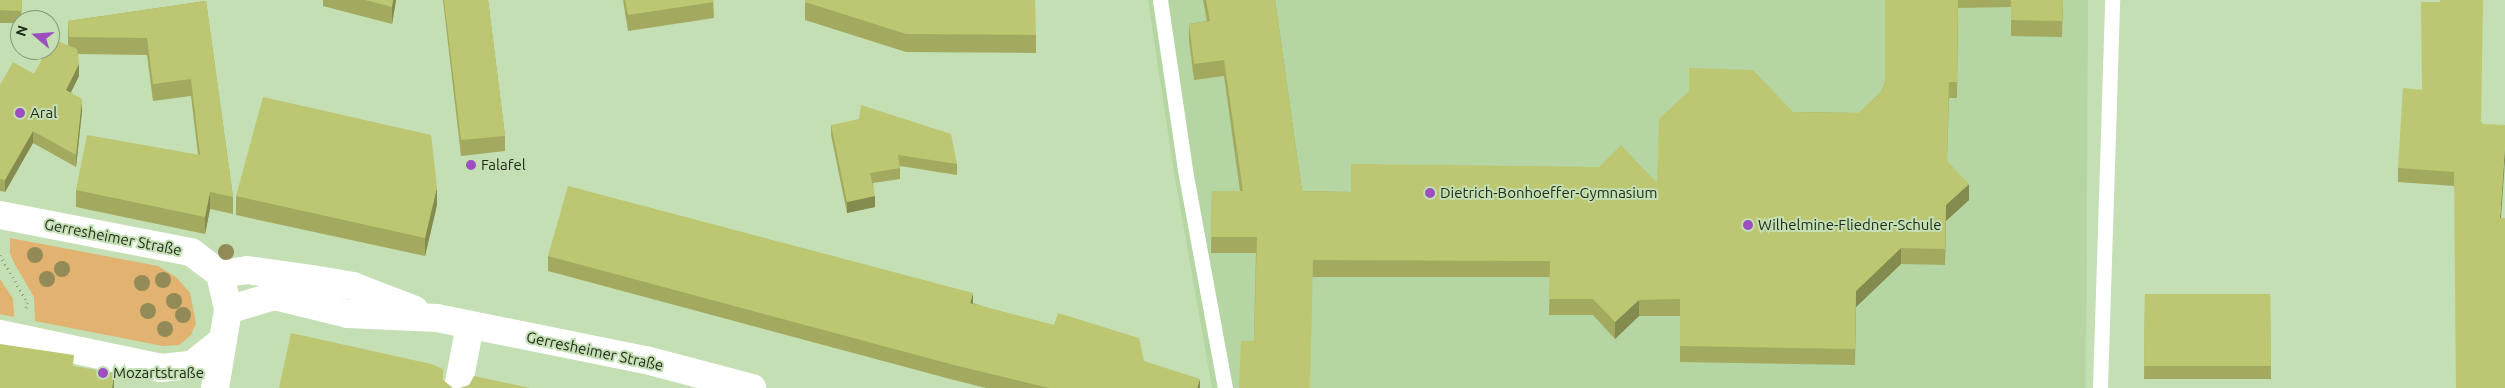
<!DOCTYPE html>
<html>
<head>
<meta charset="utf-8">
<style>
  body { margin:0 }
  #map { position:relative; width:2505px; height:388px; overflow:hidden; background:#c3dfb3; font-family:Ubuntu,sans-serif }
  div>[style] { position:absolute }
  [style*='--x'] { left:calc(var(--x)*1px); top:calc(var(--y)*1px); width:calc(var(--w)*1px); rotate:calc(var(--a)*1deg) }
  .built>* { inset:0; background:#b5d5a3 }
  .green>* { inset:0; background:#e2b271 }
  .path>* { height:3px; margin-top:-1.5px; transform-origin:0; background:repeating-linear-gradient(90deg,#8da481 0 1px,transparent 0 5px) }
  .service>* { height:15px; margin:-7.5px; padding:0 7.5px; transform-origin:7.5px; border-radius:7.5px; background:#fff }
  .minor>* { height:28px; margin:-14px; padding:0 14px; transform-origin:14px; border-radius:14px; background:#fff }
  .tertiary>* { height:28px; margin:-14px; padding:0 14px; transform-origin:14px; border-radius:14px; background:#fff }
  .trees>* { width:16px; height:16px; margin:-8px; border-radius:50%; background:#928b57 }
  .wall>* { inset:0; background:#a3aa60 }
  .shaded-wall>* { inset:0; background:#848b4e }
  .building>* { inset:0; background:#bdc670 }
  .dots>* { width:14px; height:14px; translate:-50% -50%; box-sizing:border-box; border:2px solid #c3dfb3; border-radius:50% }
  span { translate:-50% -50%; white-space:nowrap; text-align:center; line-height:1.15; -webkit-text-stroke:4px #c3dfb3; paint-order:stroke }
  .poi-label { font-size:15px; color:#232e1d }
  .left { translate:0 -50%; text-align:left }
  .street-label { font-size:15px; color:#232e1d }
  .north { position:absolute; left:10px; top:10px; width:50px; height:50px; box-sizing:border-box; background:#c3dfb3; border:1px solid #839877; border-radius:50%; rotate:288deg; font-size:14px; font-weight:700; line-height:20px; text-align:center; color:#232e1d }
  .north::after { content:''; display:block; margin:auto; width:18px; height:22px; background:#9d4fc0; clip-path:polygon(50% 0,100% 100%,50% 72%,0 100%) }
</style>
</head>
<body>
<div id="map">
  <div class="built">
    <div style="clip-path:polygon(1148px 0,2088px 0,2086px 388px,1212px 388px,1174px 172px)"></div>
  </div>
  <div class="green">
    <div style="clip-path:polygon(10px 238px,158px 266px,176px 277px,190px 293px,196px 323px,191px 335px,179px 345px,163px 346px,35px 321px,34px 297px,14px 263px,10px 253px)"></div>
    <div style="clip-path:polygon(0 279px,13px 299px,14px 317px,0 314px)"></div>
  </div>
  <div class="path">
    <div style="--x:0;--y:255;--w:54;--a:60.1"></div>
    <div style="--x:27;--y:302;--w:7;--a:98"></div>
  </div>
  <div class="service">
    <div style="--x:1160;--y:0;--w:172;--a:81.6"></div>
    <div style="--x:1185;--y:170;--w:222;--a:79.6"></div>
    <div style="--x:2100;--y:388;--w:388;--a:-88.2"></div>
  </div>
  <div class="minor">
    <div style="--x:458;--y:388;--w:64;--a:-79.2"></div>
  </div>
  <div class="tertiary">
    <div style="--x:0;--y:215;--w:195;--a:11"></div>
    <div style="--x:191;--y:252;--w:36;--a:37"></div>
    <div style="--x:220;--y:274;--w:37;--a:77"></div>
    <div style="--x:228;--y:310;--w:79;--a:99.5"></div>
    <div style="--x:220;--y:274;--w:27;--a:-8"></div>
    <div style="--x:247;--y:270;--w:66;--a:7.9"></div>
    <div style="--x:312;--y:279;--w:42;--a:9.7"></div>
    <div style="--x:353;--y:286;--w:66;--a:21.2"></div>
    <div style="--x:228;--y:310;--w:48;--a:-16.9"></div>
    <div style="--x:274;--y:296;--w:76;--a:13.7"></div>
    <div style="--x:348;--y:314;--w:89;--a:2.6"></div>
    <div style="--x:437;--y:318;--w:213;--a:11.4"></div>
    <div style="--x:646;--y:360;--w:110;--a:14.8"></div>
    <div style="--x:0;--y:334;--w:165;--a:11.9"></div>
    <div style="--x:161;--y:368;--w:31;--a:-6"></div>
    <div style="--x:192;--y:365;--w:40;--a:-39"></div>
  </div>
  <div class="trees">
    <div style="left:226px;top:252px"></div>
    <div style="left:35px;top:255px"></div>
    <div style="left:62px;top:269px"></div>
    <div style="left:47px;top:279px"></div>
    <div style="left:163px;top:280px"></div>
    <div style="left:142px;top:283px"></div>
    <div style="left:174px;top:301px"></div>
    <div style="left:148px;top:311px"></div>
    <div style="left:183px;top:315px"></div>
    <div style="left:165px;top:329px"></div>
  </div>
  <div class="wall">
    <div style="clip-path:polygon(0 0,22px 0,21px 20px,20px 20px,20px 23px,0 23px)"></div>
    <div style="clip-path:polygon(323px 0,396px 0,392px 24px,323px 6px)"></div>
    <div style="clip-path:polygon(443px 0,488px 0,505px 136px,505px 151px,461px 156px)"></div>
    <div style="clip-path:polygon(623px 0,713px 0,714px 18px,628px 31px)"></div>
    <div style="clip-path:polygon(1203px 0,1275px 0,1302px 191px,1351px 192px,1657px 183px,1793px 112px,1859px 113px,1881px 92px,1885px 82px,1885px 0,2063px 0,2062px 37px,2011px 36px,2011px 7px,1958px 8px,1957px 98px,1949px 98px,1947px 161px,1969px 200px,1946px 221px,1945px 265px,1901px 264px,1856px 307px,1855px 365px,1680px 362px,1680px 316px,1639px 316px,1615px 339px,1593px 315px,1549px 315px,1550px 277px,1313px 277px,1254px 341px,1256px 253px,1211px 253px,1212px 191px,1240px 191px,1224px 76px,1194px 80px,1189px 40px,1189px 24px,1207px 21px)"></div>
    <div style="clip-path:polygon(206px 1px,233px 197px,233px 214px,210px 209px,205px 234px,76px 207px,76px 190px,198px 155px,191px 96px,153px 101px,147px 55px,78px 54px,79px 76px,71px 92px,82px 111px,76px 167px,33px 143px,5px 192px,0 191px,0 85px,34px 74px,68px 45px,68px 21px)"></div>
    <div style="clip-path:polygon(805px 2px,1036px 35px,1036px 53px,906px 52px,805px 20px)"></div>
    <div style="clip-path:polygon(2440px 2px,2482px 124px,2501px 218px,2505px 388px,2454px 186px,2398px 182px,2398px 168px,2422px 90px)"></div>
    <div style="clip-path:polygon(831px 125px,957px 164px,957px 175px,900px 166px,900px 179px,873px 183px,875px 207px,847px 213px,831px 135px)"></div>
    <div style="clip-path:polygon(236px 196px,437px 205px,425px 256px,236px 215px)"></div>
    <div style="clip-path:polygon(548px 256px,973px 303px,1144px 361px,1200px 388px,986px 388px,954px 380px,548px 271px)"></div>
    <div style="clip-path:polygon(2145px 294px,2270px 294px,2271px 379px,2144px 379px)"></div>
  </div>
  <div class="shaded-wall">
    <div style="clip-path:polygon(393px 0,396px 0,392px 24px,392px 7px)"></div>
    <div style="clip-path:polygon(79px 64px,79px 76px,66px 102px,66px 90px)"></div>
    <div style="clip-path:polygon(82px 99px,82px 111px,76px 167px,76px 155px)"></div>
    <div style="clip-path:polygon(33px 131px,33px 143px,5px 192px,5px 180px)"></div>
    <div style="clip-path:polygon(2505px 146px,2505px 160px,2500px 232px,2500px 218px)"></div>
    <div style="clip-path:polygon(1969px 184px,1969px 200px,1946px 221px,1945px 265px,1946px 205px)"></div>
    <div style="clip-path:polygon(437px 187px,437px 205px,425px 256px,425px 238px)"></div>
    <div style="clip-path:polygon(210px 192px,210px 209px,205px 234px,205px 217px)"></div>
    <div style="clip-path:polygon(875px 196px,875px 207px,847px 213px,847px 202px)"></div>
    <div style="clip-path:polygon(1901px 248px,1901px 264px,1856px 307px,1855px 365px,1856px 291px)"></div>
    <div style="clip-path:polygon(973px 293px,973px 309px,970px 303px)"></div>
    <div style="clip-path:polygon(1639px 300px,1639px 316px,1615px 339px,1615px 322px)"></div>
    <div style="clip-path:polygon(114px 373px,114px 388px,112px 388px)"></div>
    <div style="clip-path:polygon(1200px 379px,1200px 388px,1197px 388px)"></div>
  </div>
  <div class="building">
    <div style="clip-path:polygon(0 0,22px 0,21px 11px,0 10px)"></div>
    <div style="clip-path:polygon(365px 0,393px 0,392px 7px)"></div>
    <div style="clip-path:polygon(444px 0,488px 0,505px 136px,461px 140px)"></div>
    <div style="clip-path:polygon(625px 0,713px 0,714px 2px,628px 15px)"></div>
    <div style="clip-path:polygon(805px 0,1035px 0,1036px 35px,906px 34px,805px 2px)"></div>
    <div style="clip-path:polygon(1206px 0,1275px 0,1302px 191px,1351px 192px,1351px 164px,1599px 167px,1621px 145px,1657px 183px,1659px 119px,1689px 91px,1689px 68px,1753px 70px,1793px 112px,1859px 113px,1881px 92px,1885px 82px,1885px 0,1958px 0,1957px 82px,1949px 82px,1947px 161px,1969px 184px,1946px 205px,1945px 249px,1901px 248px,1856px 291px,1855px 349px,1680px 346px,1680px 299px,1639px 300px,1615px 322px,1593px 299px,1549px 299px,1550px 261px,1313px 260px,1310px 388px,1239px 388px,1241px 341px,1254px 341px,1257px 237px,1211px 237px,1212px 191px,1243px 191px,1224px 60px,1194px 64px,1189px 24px,1210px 21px)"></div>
    <div style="clip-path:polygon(2011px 0,2063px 0,2062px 21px,2011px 20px)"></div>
    <div style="clip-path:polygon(2440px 0,2483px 0,2481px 124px,2505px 125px,2505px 146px,2500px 218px,2505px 218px,2505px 388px,2456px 388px,2454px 172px,2398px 168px,2403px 88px,2422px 90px,2421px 2px,2440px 2px)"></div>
    <div style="clip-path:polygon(206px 1px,233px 197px,210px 192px,205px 217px,76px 190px,87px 135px,200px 155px,191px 79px,153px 84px,147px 38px,69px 37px,68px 21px)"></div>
    <div style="clip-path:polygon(53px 39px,77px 49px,79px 64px,66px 90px,82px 99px,76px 155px,33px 131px,5px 180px,0 179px,0 85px,13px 62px,34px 74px,47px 50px,50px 50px,50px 44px)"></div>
    <div style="clip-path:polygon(263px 97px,431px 135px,437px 187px,425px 238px,236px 196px)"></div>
    <div style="clip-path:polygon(861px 105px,951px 134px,957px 164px,898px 155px,900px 168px,870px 173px,875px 196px,847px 202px,831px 125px,859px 119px)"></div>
    <div style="clip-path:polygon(568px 186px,973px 293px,970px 303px,1054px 325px,1058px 313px,1139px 338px,1144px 361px,1200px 379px,1197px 388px,1049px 388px,954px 365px,548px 256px)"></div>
    <div style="clip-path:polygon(2145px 294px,2270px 294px,2271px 366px,2144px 366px)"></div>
    <div style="clip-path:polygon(291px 333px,431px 364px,443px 369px,443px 380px,453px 388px,279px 388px)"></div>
    <div style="clip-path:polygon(0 344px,74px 355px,73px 366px,114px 373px,112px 388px,0 388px)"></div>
    <div style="clip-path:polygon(474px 376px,530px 388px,460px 388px,469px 385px)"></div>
  </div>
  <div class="dots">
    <div style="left:20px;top:113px;background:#9d4fc0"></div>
    <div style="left:471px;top:165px;background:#9d4fc0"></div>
    <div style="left:1430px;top:193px;background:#9d4fc0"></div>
    <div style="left:1748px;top:225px;background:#9d4fc0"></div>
    <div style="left:103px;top:373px;background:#9d4fc0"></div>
  </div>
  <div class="poi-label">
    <span class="left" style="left:30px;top:113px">Aral</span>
    <span class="left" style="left:481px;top:165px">Falafel</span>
    <span class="left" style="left:1440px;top:193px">Dietrich-Bonhoeffer-Gymnasium</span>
    <span class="left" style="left:1758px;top:225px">Wilhelmine-Fliedner-Schule</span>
    <span class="left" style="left:113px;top:373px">Mozartstraße</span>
  </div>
  <div class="street-label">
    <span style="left:113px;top:237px;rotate:11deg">Gerresheimer Straße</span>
    <span style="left:595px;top:351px;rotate:12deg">Gerresheimer Straße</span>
  </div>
  <div class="north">N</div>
</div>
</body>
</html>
